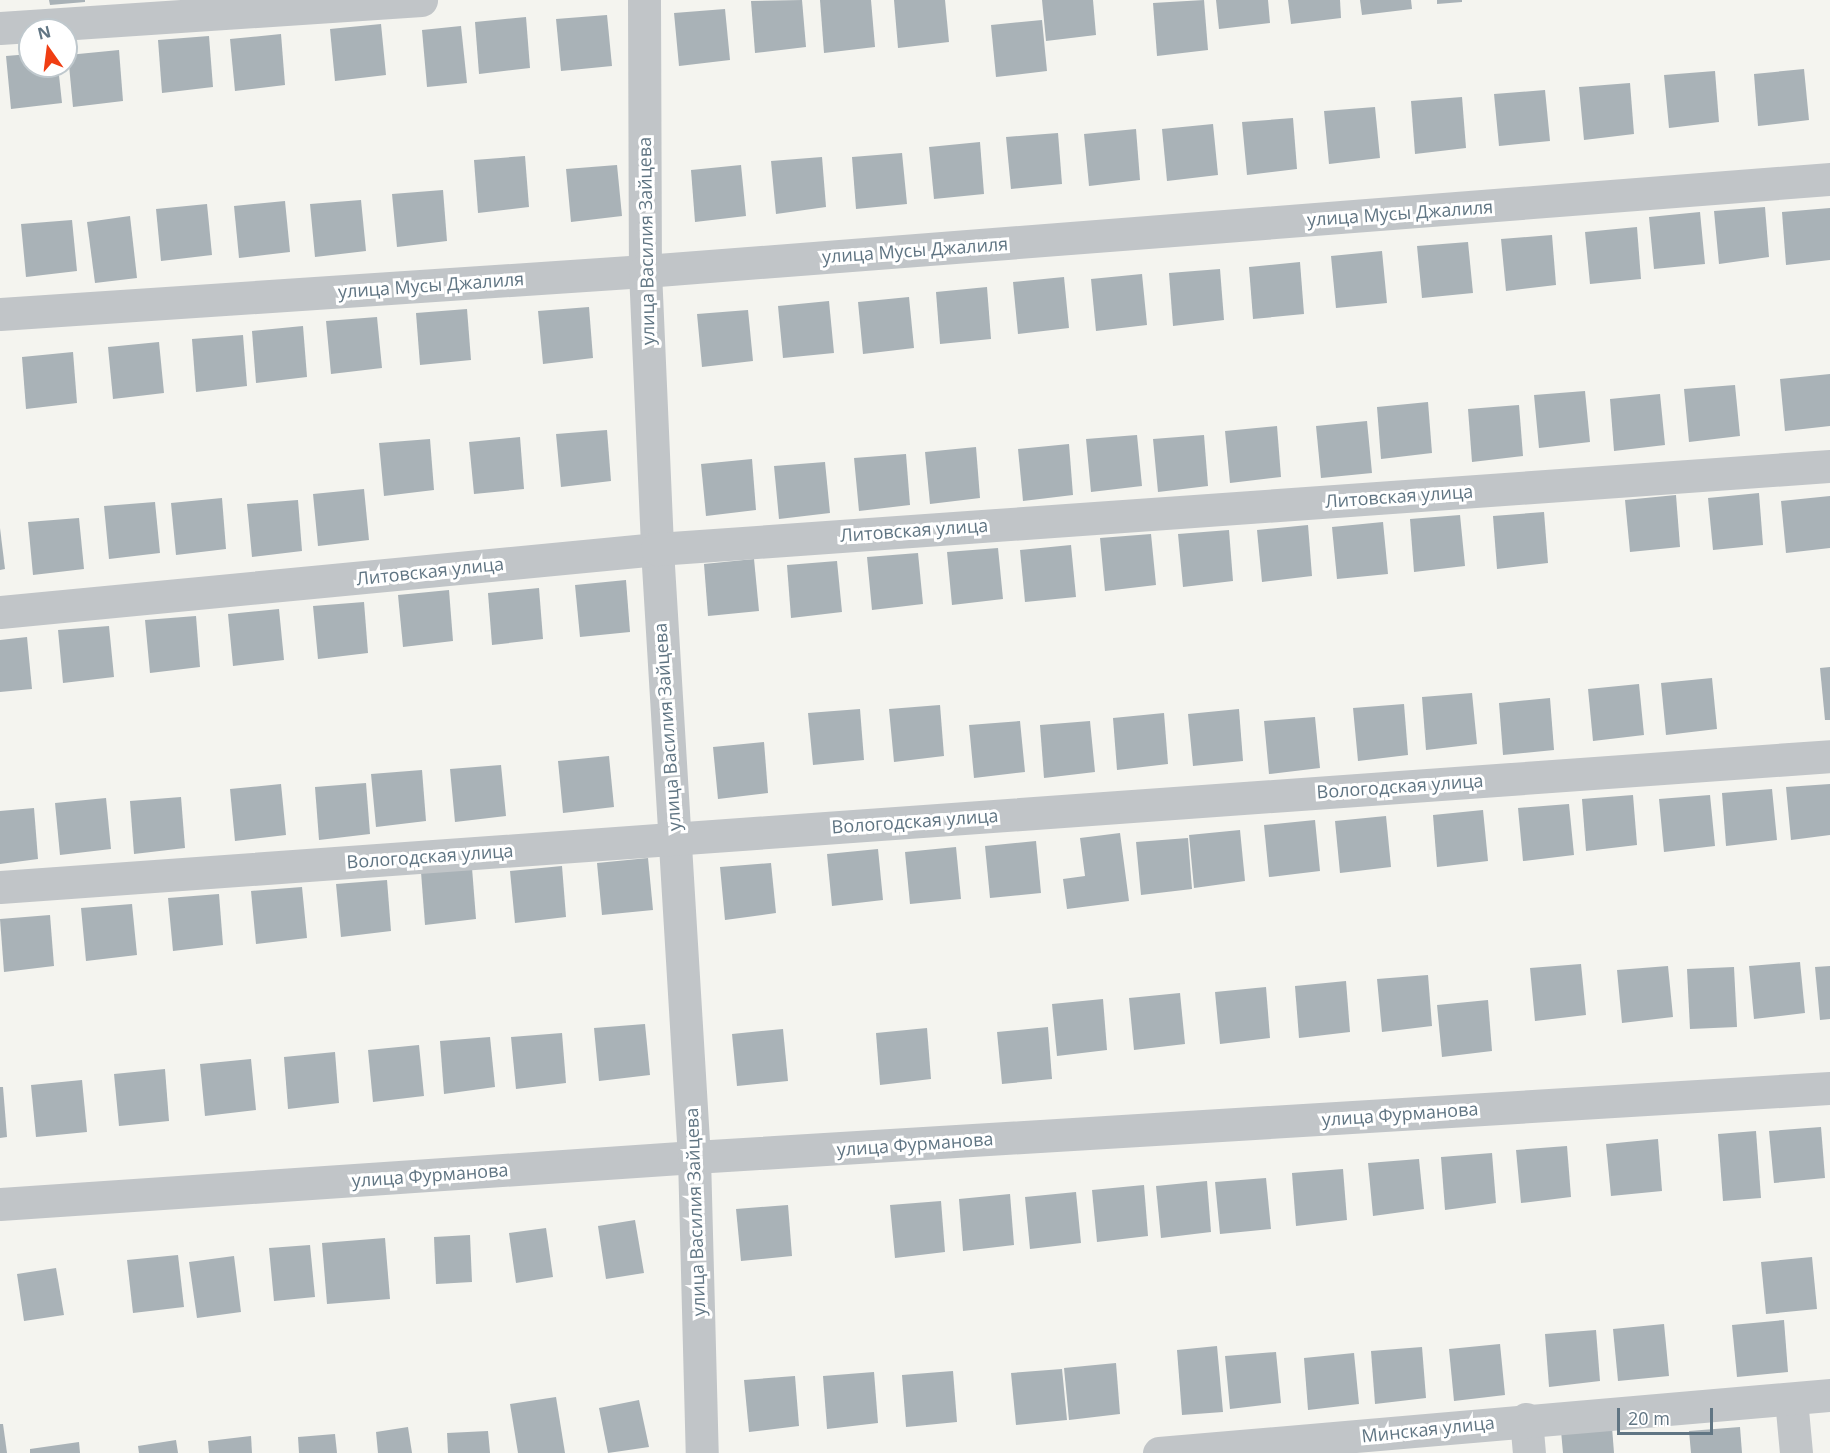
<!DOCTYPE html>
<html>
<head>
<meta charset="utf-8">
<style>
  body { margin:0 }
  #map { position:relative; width:1830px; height:1453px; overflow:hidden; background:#f4f4ef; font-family:"Open Sans",sans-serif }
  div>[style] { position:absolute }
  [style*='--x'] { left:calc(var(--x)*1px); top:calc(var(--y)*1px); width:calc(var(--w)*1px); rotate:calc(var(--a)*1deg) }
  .building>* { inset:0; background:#a9b2b7 }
  .minor>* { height:33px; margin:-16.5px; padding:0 16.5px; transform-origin:16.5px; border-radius:16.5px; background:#c1c5c8 }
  span { translate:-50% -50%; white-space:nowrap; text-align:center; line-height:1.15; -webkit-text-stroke:6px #fff; paint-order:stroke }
  .street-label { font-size:18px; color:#607583 }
  .north { position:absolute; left:18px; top:18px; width:60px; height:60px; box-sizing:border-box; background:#fff; border:2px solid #bfc8cd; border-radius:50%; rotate:346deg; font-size:16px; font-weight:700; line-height:24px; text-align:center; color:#607583 }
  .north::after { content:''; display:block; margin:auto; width:21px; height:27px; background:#f03e13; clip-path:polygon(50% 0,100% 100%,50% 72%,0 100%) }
  .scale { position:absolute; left:1617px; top:1408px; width:96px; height:27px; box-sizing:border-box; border:3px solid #607583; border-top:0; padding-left:8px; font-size:18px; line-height:21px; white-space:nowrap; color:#607583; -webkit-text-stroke:4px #fff; paint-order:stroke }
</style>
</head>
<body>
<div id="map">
  <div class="building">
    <div style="clip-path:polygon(49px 0,85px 0,85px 2px,50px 5px)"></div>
    <div style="clip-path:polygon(802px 0,806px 47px,755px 53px,751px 1px)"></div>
    <div style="clip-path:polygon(820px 0,871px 0,875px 47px,824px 53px)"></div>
    <div style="clip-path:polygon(894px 0,945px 0,949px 42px,898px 48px)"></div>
    <div style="clip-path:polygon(1042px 0,1093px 0,1096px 35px,1046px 41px)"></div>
    <div style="clip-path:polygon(1204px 0,1208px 50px,1157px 56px,1153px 3px)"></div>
    <div style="clip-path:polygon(1216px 0,1268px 0,1270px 23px,1219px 29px)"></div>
    <div style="clip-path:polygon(1288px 0,1340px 0,1341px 18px,1291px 24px)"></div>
    <div style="clip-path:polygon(1360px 0,1411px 0,1412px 9px,1362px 15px)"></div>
    <div style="clip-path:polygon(1437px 0,1462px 0,1462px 2px,1437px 4px)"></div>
    <div style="clip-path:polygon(725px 9px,730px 60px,679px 66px,674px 13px)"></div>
    <div style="clip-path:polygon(607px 15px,612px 66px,561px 71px,556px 19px)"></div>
    <div style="clip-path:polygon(526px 17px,530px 68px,479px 74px,475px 22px)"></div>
    <div style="clip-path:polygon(1042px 20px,1047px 71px,996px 77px,991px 25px)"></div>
    <div style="clip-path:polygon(381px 24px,386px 75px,335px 81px,330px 29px)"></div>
    <div style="clip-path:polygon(461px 26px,467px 83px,427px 87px,422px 30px)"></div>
    <div style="clip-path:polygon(281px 34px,285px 85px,235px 91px,230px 39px)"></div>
    <div style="clip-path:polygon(209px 36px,213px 87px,162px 93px,158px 40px)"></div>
    <div style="clip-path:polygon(119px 50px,123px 101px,73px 107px,68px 55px)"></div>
    <div style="clip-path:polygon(30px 54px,30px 66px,58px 66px,62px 103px,11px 109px,6px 56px)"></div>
    <div style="clip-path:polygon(1804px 69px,1809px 120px,1758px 126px,1754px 74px)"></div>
    <div style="clip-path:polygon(1715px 71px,1719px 122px,1669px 128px,1664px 75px)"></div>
    <div style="clip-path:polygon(1630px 83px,1634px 134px,1584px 140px,1579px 87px)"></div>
    <div style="clip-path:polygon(1545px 90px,1550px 141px,1499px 146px,1494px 94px)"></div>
    <div style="clip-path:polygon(1462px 97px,1466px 148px,1415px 154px,1411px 101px)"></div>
    <div style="clip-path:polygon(1375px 107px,1380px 158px,1329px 164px,1324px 111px)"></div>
    <div style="clip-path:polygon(1293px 118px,1297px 169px,1247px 175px,1242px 122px)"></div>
    <div style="clip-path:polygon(1213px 124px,1218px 175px,1167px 181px,1162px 129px)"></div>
    <div style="clip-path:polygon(1136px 129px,1140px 180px,1089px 186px,1084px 134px)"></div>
    <div style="clip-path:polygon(1058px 133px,1062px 184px,1011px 189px,1006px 137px)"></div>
    <div style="clip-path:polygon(980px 142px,984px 194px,934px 199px,929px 147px)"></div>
    <div style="clip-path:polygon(902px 153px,907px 204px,856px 209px,852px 157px)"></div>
    <div style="clip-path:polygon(525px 156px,529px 207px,478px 213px,474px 160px)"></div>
    <div style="clip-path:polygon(822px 157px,826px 207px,776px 214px,771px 161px)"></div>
    <div style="clip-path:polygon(617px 165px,622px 216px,571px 222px,566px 169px)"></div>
    <div style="clip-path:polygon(741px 165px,746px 216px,695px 222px,691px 170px)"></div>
    <div style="clip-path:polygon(443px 190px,447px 241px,397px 247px,392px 194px)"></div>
    <div style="clip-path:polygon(361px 200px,366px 251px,315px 257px,310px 204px)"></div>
    <div style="clip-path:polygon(285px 201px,290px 252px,239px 258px,234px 206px)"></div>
    <div style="clip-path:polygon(207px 204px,212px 255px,161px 261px,156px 209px)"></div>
    <div style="clip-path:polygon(1765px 207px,1769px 257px,1719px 264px,1714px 211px)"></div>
    <div style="clip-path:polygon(1830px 208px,1830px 260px,1786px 265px,1782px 212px)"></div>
    <div style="clip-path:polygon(1700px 212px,1705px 264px,1654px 269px,1649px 217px)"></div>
    <div style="clip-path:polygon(130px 216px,137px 278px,95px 283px,87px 222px)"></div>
    <div style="clip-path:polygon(72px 220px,77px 271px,26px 277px,21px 224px)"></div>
    <div style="clip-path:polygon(1637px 227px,1641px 279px,1590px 284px,1585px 232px)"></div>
    <div style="clip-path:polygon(1552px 235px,1556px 285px,1506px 291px,1501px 239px)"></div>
    <div style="clip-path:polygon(1468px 242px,1473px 293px,1422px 298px,1417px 246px)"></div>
    <div style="clip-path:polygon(1382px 251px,1387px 303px,1336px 308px,1331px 256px)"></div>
    <div style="clip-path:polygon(1300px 262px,1304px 314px,1253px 319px,1249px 267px)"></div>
    <div style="clip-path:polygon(1220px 269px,1224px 320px,1173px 326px,1169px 273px)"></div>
    <div style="clip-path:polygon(1142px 274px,1147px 325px,1096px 331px,1091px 279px)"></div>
    <div style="clip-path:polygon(1064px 277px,1069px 328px,1018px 334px,1013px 282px)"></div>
    <div style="clip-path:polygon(987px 287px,991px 339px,940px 344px,936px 292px)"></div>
    <div style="clip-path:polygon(909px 297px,914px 348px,863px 354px,858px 302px)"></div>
    <div style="clip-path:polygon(829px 301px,834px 353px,783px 358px,778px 306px)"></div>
    <div style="clip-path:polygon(589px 307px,593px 358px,543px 364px,538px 311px)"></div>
    <div style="clip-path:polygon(467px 309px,471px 360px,420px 365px,416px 313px)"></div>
    <div style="clip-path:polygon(748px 310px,753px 361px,702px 367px,697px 314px)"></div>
    <div style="clip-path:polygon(377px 317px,382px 368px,331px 374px,326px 321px)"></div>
    <div style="clip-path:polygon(303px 326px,307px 377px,256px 383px,252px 331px)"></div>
    <div style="clip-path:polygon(243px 335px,247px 386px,196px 392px,192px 339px)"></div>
    <div style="clip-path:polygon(159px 342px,164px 393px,113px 399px,108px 347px)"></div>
    <div style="clip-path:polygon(73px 352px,77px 403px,26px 409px,22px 357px)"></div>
    <div style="clip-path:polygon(1830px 374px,1830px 426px,1785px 431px,1780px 379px)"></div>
    <div style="clip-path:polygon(1735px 385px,1740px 436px,1689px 442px,1684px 389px)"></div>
    <div style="clip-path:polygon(1585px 391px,1590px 442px,1539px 448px,1534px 395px)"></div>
    <div style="clip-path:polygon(1660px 394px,1665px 445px,1614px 451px,1610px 399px)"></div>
    <div style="clip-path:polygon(1428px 402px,1432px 453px,1381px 459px,1377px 407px)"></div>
    <div style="clip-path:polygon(1519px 405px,1523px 456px,1472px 462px,1468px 409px)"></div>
    <div style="clip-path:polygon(1367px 421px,1372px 473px,1321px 478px,1316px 426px)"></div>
    <div style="clip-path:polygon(1277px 426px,1281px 477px,1230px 483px,1225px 431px)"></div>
    <div style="clip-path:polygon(607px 430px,611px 481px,561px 487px,556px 434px)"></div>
    <div style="clip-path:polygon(1137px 435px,1142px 486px,1091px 492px,1086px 439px)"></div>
    <div style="clip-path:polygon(1204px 435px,1208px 486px,1158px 492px,1153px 439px)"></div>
    <div style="clip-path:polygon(520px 437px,524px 489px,474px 494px,469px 442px)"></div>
    <div style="clip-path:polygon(430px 439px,434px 490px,384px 496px,379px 443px)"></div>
    <div style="clip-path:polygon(1069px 444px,1073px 495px,1023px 501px,1018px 449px)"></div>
    <div style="clip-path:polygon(976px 447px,980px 498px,930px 504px,925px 452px)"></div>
    <div style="clip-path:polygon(906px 454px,910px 505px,859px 511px,854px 458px)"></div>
    <div style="clip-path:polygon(752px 459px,756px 510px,706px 516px,701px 464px)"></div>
    <div style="clip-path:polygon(825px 462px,830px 513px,779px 519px,774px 466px)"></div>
    <div style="clip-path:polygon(364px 489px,369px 540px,318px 546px,313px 494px)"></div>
    <div style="clip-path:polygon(1759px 493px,1763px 545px,1713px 550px,1708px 498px)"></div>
    <div style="clip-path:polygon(1676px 495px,1680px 547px,1630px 552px,1625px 500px)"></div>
    <div style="clip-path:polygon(1830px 496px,1830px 548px,1786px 553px,1781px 501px)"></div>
    <div style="clip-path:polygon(222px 498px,226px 549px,176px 555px,171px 503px)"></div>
    <div style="clip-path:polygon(298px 500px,302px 551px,252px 557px,247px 504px)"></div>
    <div style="clip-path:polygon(155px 502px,160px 553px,109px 559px,104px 506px)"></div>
    <div style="clip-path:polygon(1544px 512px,1548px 563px,1497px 569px,1493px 516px)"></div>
    <div style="clip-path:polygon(1460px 515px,1465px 566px,1414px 572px,1410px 519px)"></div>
    <div style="clip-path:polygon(79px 518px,84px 569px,33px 575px,28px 522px)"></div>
    <div style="clip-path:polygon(1383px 522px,1388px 574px,1337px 579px,1332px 527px)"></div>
    <div style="clip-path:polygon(1308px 525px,1312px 576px,1262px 582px,1257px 530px)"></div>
    <div style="clip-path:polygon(0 528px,5px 569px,0 570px)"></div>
    <div style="clip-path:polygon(1229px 530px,1233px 581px,1183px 587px,1178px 534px)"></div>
    <div style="clip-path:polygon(1151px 534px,1156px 585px,1105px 591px,1100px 538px)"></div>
    <div style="clip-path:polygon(1071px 545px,1076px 597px,1025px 602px,1020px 550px)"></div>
    <div style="clip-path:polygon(998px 548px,1003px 599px,952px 605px,947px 552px)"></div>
    <div style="clip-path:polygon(918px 553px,923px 604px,872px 610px,867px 557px)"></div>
    <div style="clip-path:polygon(754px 559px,759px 611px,708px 616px,704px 564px)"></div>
    <div style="clip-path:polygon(837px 561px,842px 612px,791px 618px,787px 565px)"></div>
    <div style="clip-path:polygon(626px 580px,630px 632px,580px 637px,575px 585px)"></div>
    <div style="clip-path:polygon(539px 588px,543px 639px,492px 645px,488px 593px)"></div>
    <div style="clip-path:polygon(449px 590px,453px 641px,403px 647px,398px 595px)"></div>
    <div style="clip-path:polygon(364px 602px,368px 653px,318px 659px,313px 606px)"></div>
    <div style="clip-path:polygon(279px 609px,284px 660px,233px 666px,228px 614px)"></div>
    <div style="clip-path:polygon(196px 616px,200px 667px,150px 673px,145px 620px)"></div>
    <div style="clip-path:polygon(109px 626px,114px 677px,63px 683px,58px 630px)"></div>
    <div style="clip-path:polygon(27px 637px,32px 689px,0 692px,0 640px)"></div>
    <div style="clip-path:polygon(1830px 667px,1830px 720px,1825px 720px,1820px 668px)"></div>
    <div style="clip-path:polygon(1712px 678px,1717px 729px,1666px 735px,1661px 683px)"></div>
    <div style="clip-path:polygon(1639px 684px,1644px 735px,1593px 741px,1588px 689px)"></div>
    <div style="clip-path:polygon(1472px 693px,1477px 744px,1426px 750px,1422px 697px)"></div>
    <div style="clip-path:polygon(1550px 698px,1554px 750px,1503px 755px,1499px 703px)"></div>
    <div style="clip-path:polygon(1404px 704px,1408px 755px,1358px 761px,1353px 708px)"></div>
    <div style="clip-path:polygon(940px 705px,944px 756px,894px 762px,889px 709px)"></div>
    <div style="clip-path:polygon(860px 709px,864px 760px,813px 765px,808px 713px)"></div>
    <div style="clip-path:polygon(1239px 709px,1243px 761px,1193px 766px,1188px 714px)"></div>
    <div style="clip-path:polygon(1164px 713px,1168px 764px,1117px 770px,1113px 718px)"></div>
    <div style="clip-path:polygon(1315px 717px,1320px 768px,1269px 774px,1264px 721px)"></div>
    <div style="clip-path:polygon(1020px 721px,1025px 772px,974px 778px,969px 725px)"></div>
    <div style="clip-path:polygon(1090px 721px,1095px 772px,1044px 778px,1040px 725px)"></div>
    <div style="clip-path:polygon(764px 742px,768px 793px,718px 799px,713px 747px)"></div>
    <div style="clip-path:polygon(609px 756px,614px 807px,563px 813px,558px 761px)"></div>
    <div style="clip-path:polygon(501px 765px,506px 816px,455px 822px,450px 769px)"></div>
    <div style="clip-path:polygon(422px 770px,426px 821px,376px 827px,371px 774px)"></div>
    <div style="clip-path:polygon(366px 783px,370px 834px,319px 840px,315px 787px)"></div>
    <div style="clip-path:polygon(281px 784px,286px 835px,235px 841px,230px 789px)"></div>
    <div style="clip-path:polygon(1830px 784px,1830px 835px,1791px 840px,1786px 787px)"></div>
    <div style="clip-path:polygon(1772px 789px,1777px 840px,1726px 846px,1722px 793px)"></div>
    <div style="clip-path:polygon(1633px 795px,1637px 845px,1586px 851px,1582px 799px)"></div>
    <div style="clip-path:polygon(1710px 795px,1715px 846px,1664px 852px,1659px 799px)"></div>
    <div style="clip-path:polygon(181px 797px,185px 848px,134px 854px,130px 801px)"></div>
    <div style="clip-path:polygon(106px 798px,111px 849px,60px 855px,55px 803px)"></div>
    <div style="clip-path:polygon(1569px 804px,1574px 855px,1523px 861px,1518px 808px)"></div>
    <div style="clip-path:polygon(34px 808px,38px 859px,0 864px,0 811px)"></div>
    <div style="clip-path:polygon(1483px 810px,1488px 861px,1437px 867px,1433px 815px)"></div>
    <div style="clip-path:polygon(1386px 816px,1391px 867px,1340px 873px,1335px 821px)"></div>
    <div style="clip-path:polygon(1315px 820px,1320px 871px,1269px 877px,1264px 825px)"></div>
    <div style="clip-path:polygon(1240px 830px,1245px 881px,1194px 888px,1189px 835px)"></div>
    <div style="clip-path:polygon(1120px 833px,1129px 901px,1067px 909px,1063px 879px,1085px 876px,1080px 838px)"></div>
    <div style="clip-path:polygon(1188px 838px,1192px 889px,1141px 895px,1136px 842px)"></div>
    <div style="clip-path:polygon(1036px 841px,1041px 893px,990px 898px,985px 846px)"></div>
    <div style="clip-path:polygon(956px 847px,961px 899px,910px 904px,905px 852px)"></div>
    <div style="clip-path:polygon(878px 849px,883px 900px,832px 906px,827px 854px)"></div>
    <div style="clip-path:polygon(648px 858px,653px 910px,602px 915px,597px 863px)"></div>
    <div style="clip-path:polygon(771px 863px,776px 913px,725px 920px,720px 867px)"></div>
    <div style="clip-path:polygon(562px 866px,566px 917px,515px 923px,510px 871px)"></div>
    <div style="clip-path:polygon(472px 868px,476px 919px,425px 925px,421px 872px)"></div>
    <div style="clip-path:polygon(387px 880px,391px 931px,341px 937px,336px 884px)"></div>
    <div style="clip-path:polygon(302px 887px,307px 938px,256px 944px,251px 891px)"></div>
    <div style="clip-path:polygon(219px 894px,223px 945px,173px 951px,168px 898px)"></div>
    <div style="clip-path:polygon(132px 904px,137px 955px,86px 961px,81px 908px)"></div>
    <div style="clip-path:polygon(50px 915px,54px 966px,4px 972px,0 919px)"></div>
    <div style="clip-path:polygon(1800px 962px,1805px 1013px,1754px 1019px,1749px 966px)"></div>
    <div style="clip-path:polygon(1581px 964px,1586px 1015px,1535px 1021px,1530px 968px)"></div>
    <div style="clip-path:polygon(1668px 966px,1673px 1017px,1622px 1023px,1617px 970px)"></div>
    <div style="clip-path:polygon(1830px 966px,1830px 1019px,1820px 1020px,1815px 967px)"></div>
    <div style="clip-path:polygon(1734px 967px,1737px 1027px,1690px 1029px,1687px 969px)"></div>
    <div style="clip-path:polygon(1428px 975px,1432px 1026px,1382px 1032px,1377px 979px)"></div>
    <div style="clip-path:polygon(1346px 981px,1350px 1032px,1299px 1038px,1295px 986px)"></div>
    <div style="clip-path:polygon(1266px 987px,1270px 1038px,1220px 1044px,1215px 992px)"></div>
    <div style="clip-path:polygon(1180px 993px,1185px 1044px,1134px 1050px,1129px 998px)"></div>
    <div style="clip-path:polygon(1103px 999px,1107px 1050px,1057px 1056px,1052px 1004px)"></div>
    <div style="clip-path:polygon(1488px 1000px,1492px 1051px,1442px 1057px,1437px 1005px)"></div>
    <div style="clip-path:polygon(645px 1024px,650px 1075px,599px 1081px,594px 1028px)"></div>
    <div style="clip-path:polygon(1048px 1027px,1052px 1079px,1002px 1084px,997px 1032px)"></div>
    <div style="clip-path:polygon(927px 1028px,931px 1079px,880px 1085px,876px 1033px)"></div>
    <div style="clip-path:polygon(783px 1029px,788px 1081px,737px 1086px,732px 1034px)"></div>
    <div style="clip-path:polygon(562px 1033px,566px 1083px,516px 1089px,511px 1037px)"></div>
    <div style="clip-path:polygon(490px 1037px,495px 1087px,444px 1094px,440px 1041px)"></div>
    <div style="clip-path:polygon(419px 1045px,424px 1096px,373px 1102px,368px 1050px)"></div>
    <div style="clip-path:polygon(335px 1052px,339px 1103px,288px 1109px,284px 1057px)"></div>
    <div style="clip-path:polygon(251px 1059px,256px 1110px,205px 1116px,200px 1064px)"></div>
    <div style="clip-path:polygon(165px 1069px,169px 1121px,119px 1126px,114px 1074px)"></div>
    <div style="clip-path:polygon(82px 1080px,87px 1132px,36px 1137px,31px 1085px)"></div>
    <div style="clip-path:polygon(0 1087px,3px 1087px,7px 1137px,0 1138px)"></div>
    <div style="clip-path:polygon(1821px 1127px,1825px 1178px,1774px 1183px,1769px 1131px)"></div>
    <div style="clip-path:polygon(1756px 1131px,1761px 1198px,1723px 1201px,1718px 1134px)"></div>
    <div style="clip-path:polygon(1658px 1139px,1662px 1191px,1611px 1196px,1606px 1144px)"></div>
    <div style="clip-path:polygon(1567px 1146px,1571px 1197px,1521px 1203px,1516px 1150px)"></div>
    <div style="clip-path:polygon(1492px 1153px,1496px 1203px,1445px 1210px,1441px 1157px)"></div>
    <div style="clip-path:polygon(1419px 1159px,1424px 1209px,1373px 1216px,1368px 1163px)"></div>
    <div style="clip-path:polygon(1343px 1169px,1347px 1220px,1296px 1226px,1292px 1173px)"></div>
    <div style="clip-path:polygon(1266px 1178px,1271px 1229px,1220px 1234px,1215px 1182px)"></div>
    <div style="clip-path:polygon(1207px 1181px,1211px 1232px,1161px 1238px,1156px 1186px)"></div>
    <div style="clip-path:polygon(1144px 1185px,1148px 1236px,1097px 1242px,1092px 1190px)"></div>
    <div style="clip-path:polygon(1076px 1192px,1081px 1243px,1030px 1249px,1025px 1197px)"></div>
    <div style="clip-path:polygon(1010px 1194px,1014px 1245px,963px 1251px,959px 1199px)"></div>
    <div style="clip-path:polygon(941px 1201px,945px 1252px,895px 1258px,890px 1205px)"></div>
    <div style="clip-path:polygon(788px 1205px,792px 1256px,741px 1261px,736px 1209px)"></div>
    <div style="clip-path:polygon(635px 1220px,644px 1273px,606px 1279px,598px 1226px)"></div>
    <div style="clip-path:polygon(546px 1228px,553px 1277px,516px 1283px,509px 1233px)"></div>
    <div style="clip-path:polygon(470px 1235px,472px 1282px,436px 1284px,434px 1237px)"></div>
    <div style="clip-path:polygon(385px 1238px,390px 1299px,327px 1304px,322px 1243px)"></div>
    <div style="clip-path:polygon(310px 1245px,315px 1297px,274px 1301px,269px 1248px)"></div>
    <div style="clip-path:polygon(178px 1255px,184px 1307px,133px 1313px,127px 1260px)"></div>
    <div style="clip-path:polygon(234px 1256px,241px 1312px,197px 1318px,189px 1262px)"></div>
    <div style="clip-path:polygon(1812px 1257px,1817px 1309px,1766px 1314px,1761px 1262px)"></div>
    <div style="clip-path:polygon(56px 1268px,64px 1315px,24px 1321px,17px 1274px)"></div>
    <div style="clip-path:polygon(1784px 1320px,1788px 1372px,1737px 1377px,1732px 1325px)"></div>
    <div style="clip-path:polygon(1664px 1324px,1669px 1376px,1618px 1381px,1613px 1329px)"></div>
    <div style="clip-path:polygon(1596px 1330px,1600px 1381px,1549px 1387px,1545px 1334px)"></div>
    <div style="clip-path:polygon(1500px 1344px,1505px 1395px,1454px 1401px,1449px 1349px)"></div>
    <div style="clip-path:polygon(1217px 1346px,1223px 1412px,1182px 1415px,1177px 1350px)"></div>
    <div style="clip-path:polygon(1422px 1347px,1426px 1398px,1375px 1404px,1371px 1351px)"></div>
    <div style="clip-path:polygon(1276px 1352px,1281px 1403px,1230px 1409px,1225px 1356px)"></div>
    <div style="clip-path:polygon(1354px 1353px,1359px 1404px,1308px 1410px,1304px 1358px)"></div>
    <div style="clip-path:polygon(1116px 1363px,1120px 1414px,1069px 1420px,1064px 1368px)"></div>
    <div style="clip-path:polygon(1062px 1369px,1067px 1420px,1016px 1425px,1011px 1373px)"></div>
    <div style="clip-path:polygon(953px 1371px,957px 1422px,906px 1427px,902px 1375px)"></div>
    <div style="clip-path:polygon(874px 1372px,878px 1423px,827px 1429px,823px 1376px)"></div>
    <div style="clip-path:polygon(795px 1376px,799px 1426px,749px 1432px,744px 1380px)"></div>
    <div style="clip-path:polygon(556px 1397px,565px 1453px,518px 1453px,510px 1404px)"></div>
    <div style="clip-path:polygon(639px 1400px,649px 1447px,608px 1453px,599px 1408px)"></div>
    <div style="clip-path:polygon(0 1424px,3px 1424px,7px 1453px,0 1453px)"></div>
    <div style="clip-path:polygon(408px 1427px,412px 1453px,378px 1453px,376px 1432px)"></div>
    <div style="clip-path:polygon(1612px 1427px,1614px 1453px,1563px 1453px,1561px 1431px)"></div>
    <div style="clip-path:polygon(1740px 1427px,1742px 1453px,1691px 1453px,1689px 1431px)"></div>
    <div style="clip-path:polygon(488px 1431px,490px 1453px,448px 1453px,447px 1433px)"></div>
    <div style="clip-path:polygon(335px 1434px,337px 1453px,299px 1453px,298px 1437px)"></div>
    <div style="clip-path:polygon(251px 1436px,252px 1453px,209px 1453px,208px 1441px)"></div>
    <div style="clip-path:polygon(176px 1440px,178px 1453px,139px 1453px,138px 1446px)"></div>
    <div style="clip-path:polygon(79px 1442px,80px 1453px,30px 1453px,30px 1449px)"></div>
  </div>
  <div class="minor">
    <div style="--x:644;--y:0;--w:271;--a:89.8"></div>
    <div style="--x:645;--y:271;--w:278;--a:87.5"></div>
    <div style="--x:657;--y:549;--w:609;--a:86.52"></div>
    <div style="--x:694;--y:1157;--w:296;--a:88.5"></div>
    <div style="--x:0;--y:28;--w:422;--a:-3.8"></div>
    <div style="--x:0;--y:314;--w:646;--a:-3.81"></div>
    <div style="--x:645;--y:271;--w:1189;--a:-4.44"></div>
    <div style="--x:0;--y:612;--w:660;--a:-5.48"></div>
    <div style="--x:657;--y:549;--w:1176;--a:-4.05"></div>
    <div style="--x:0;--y:887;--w:1835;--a:-4.09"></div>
    <div style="--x:0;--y:1204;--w:696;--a:-3.87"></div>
    <div style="--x:694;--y:1157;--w:1138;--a:-3.48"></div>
    <div style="--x:1791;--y:1399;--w:54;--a:84.7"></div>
    <div style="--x:1526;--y:1419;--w:34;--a:85"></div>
    <div style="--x:1159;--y:1453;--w:674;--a:-4.94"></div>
  </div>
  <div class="street-label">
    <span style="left:1400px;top:213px;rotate:-4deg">улица Мусы Джалиля</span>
    <span style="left:646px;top:241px;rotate:-91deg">улица Василия Зайцева</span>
    <span style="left:915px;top:250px;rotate:-4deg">улица Мусы Джалиля</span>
    <span style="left:431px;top:285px;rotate:-4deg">улица Мусы Джалиля</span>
    <span style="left:1399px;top:496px;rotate:-4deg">Литовская улица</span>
    <span style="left:914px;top:530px;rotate:-4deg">Литовская улица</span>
    <span style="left:430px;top:571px;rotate:-6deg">Литовская улица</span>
    <span style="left:667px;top:727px;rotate:-94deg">улица Василия Зайцева</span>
    <span style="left:1400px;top:786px;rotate:-4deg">Вологодская улица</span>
    <span style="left:915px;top:821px;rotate:-4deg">Вологодская улица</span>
    <span style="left:430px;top:856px;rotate:-4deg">Вологодская улица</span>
    <span style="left:1400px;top:1114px;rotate:-4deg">улица Фурманова</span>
    <span style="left:915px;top:1144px;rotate:-4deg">улица Фурманова</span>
    <span style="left:430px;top:1175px;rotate:-4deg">улица Фурманова</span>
    <span style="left:695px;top:1212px;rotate:-92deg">улица Василия Зайцева</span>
    <span style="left:1428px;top:1429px;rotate:-6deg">Минская улица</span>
  </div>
  <div class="north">N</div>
  <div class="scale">20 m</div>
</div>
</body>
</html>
